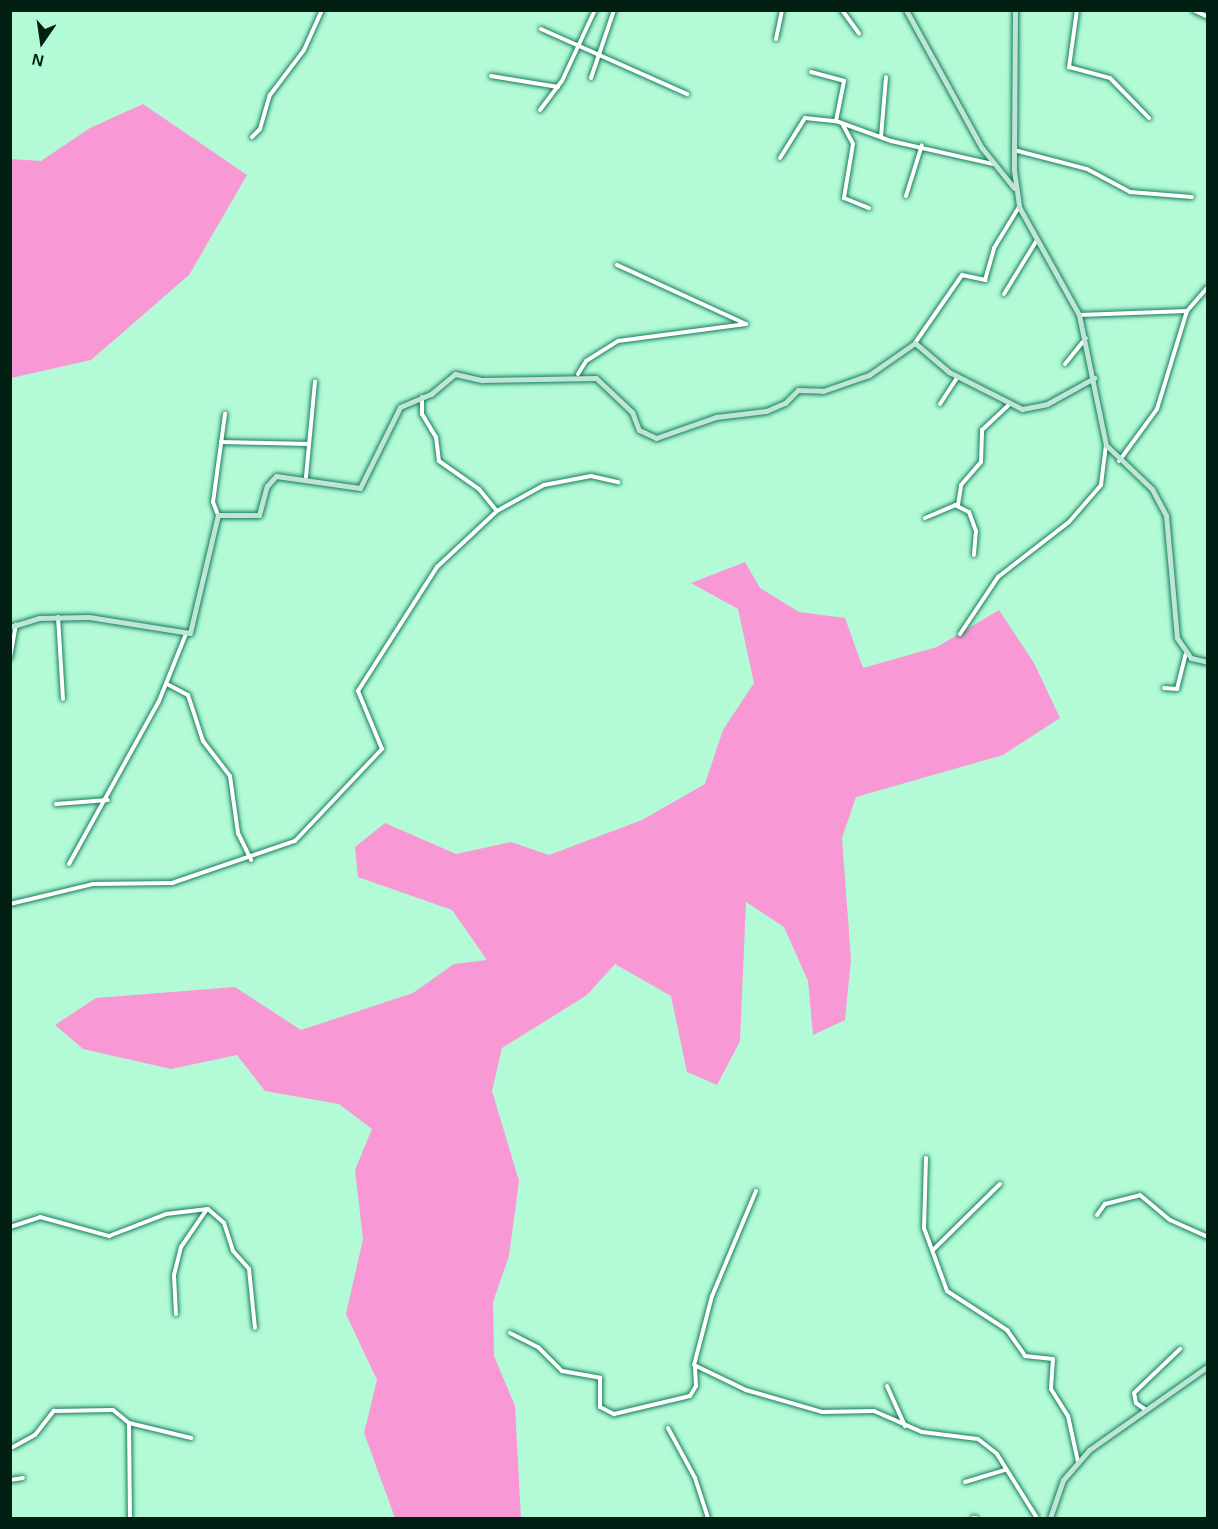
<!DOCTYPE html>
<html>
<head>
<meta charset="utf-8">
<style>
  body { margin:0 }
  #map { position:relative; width:1218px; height:1529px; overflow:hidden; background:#b3fbd7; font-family:Helvetica,sans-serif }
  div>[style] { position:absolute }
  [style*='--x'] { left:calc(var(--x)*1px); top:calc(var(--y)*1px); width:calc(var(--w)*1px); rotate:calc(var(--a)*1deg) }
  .green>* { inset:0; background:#f899d5 }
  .roads { filter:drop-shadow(0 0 2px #137e58) drop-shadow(0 0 2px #137e58) }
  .street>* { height:4px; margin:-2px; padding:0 2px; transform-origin:2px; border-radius:2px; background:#fff }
  .secondary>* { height:5px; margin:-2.5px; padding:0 2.5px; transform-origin:2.5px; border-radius:2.5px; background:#bfe5d6 }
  span { translate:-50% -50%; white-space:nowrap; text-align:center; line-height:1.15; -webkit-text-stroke:4.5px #b3fbd7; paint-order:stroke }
  .frame { position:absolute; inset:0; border:12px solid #011f12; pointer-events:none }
  .north { position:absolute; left:12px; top:12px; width:60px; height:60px; -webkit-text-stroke:4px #b3fbd7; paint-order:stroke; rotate:193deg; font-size:16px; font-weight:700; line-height:24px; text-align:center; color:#011f12 }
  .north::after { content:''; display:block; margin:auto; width:21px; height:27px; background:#011f12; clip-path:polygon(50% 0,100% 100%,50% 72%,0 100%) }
</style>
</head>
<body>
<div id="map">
  <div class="green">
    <div style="clip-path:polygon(143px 104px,247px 175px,189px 275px,91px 360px,11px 378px,11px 159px,41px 161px,90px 128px)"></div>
    <div style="clip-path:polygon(745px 562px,760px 588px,799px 612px,845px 618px,863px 668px,937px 647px,999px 610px,1034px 663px,1060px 718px,1003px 755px,856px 797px,842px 838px,851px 959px,845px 1020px,813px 1035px,808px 981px,784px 927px,746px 902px,740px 1041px,717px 1085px,687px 1072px,671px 996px,615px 964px,587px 995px,502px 1048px,492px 1091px,519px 1181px,509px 1256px,493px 1302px,494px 1356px,515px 1406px,521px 1518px,395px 1518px,364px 1433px,377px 1380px,346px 1314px,363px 1239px,355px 1170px,372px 1129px,339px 1104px,265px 1091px,237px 1055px,171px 1069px,83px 1049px,55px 1025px,96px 998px,235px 987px,301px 1030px,413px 993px,454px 964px,487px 960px,452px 910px,358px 877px,355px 847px,385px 823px,456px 854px,511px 842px,549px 855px,642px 820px,705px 784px,723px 730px,754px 683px,738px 609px,691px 583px)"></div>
  </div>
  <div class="roads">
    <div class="street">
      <div style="--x:842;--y:10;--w:29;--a:54"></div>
      <div style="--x:1077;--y:10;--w:58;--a:98"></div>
      <div style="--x:1069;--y:67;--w:42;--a:15"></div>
      <div style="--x:1110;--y:78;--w:56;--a:45.7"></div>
      <div style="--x:1193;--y:10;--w:17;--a:25"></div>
      <div style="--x:541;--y:29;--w:160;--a:24"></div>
      <div style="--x:776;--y:39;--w:30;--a:-78"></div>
      <div style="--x:811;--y:72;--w:34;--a:15"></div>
      <div style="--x:844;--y:81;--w:41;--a:101.3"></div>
      <div style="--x:491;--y:76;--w:68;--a:9.3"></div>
      <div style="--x:591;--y:78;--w:72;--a:-71.3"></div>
      <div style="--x:540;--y:110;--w:36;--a:-53"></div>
      <div style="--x:562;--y:81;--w:78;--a:-65.1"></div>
      <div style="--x:843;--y:125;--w:21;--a:62"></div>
      <div style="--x:853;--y:144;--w:55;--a:99.5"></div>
      <div style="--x:844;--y:198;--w:27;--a:22"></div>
      <div style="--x:252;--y:137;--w:11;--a:-45"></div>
      <div style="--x:260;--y:129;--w:35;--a:-74"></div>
      <div style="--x:270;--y:95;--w:56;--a:-52.9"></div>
      <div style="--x:304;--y:50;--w:44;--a:-65.8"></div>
      <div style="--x:881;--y:137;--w:60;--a:-85.2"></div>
      <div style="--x:1014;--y:150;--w:75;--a:14.6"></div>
      <div style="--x:1087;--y:169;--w:49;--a:28.1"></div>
      <div style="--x:1130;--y:192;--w:62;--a:4.6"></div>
      <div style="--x:780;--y:158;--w:47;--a:-58"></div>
      <div style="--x:805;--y:118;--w:31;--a:6"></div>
      <div style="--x:836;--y:121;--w:59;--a:20"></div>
      <div style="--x:891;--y:141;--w:105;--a:12.7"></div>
      <div style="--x:906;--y:196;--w:53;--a:-72.6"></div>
      <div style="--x:1004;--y:294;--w:63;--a:-58.6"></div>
      <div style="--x:1079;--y:315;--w:108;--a:-2.1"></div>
      <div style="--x:1187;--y:311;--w:32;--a:-49"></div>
      <div style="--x:915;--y:343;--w:83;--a:-55.3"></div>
      <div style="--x:962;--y:275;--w:24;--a:12"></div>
      <div style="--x:985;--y:280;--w:33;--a:-74"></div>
      <div style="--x:994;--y:248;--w:48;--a:-58.6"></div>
      <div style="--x:1065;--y:364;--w:33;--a:-51"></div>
      <div style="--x:578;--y:374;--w:15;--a:-58"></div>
      <div style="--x:586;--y:361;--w:38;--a:-32"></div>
      <div style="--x:618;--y:341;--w:129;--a:-7.6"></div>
      <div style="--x:746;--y:324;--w:142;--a:-155.4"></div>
      <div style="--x:422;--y:397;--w:17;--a:90"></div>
      <div style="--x:422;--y:414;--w:27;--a:59"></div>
      <div style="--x:436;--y:437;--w:24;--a:83"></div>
      <div style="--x:439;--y:461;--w:49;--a:35"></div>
      <div style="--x:479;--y:489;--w:28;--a:51"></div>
      <div style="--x:940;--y:404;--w:33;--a:-57"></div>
      <div style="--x:221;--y:442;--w:88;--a:1.3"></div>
      <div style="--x:1119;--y:461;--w:64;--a:-53.8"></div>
      <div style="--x:1157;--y:409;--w:102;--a:-73"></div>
      <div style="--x:306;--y:477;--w:96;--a:-84.6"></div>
      <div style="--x:958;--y:505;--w:20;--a:-81"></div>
      <div style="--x:961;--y:485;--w:30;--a:-49"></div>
      <div style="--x:981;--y:462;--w:32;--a:-88"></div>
      <div style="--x:982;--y:430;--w:38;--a:-43"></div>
      <div style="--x:218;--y:515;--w:14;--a:-111"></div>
      <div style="--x:213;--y:502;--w:89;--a:-82.2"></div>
      <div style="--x:925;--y:518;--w:33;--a:-23"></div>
      <div style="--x:955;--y:505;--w:16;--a:27"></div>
      <div style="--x:969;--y:512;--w:20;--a:70"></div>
      <div style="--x:976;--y:531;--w:24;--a:95"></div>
      <div style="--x:58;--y:617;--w:82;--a:86.5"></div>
      <div style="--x:960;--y:634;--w:69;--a:-56.3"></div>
      <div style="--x:998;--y:577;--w:90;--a:-37.8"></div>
      <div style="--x:1069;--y:522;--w:49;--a:-49.1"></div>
      <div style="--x:1101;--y:485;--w:40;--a:-82.9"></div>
      <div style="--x:10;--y:658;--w:34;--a:-80"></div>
      <div style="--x:167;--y:684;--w:24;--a:28"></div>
      <div style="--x:188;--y:695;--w:48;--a:71.9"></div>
      <div style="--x:203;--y:741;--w:44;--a:52.4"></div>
      <div style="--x:230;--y:776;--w:58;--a:82"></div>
      <div style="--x:238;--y:833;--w:30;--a:64"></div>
      <div style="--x:1164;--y:688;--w:13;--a:4"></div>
      <div style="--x:1177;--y:689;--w:36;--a:-76"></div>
      <div style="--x:56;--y:804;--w:52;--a:-4.4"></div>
      <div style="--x:69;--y:864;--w:186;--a:-61.1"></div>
      <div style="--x:159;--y:701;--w:72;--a:-68.1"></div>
      <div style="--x:10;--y:904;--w:85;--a:-13.5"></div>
      <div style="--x:93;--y:884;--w:79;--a:-0.7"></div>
      <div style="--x:172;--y:883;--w:130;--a:-18.9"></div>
      <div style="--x:295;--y:841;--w:127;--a:-46.6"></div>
      <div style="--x:382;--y:749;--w:63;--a:-112.5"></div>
      <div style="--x:358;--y:691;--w:147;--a:-57.5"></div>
      <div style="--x:437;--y:567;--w:82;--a:-43"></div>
      <div style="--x:497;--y:511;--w:54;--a:-29"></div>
      <div style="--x:544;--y:485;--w:48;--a:-10.8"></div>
      <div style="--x:591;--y:476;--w:28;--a:13"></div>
      <div style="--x:926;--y:1158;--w:70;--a:91.6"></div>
      <div style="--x:924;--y:1228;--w:67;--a:69.9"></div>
      <div style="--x:947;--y:1291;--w:72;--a:33"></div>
      <div style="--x:1007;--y:1330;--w:32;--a:55"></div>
      <div style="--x:1025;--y:1356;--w:28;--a:6"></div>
      <div style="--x:1053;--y:1359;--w:30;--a:94"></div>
      <div style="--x:1051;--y:1389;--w:32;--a:58"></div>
      <div style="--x:1068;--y:1416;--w:47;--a:77.7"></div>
      <div style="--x:756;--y:1191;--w:114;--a:112.7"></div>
      <div style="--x:712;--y:1296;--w:71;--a:104.6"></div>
      <div style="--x:694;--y:1365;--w:58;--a:25.7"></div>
      <div style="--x:746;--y:1390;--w:79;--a:16.1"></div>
      <div style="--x:822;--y:1412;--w:52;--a:-1.1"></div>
      <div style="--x:874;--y:1411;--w:52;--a:23.6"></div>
      <div style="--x:922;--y:1432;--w:56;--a:7.1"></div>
      <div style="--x:978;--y:1439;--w:24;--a:38"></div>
      <div style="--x:997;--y:1454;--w:75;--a:58"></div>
      <div style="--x:1097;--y:1215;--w:14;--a:-54"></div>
      <div style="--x:1105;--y:1204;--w:36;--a:-14"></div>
      <div style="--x:1140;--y:1195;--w:39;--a:40"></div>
      <div style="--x:1170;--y:1220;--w:42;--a:24.1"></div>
      <div style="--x:10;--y:1227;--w:32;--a:-18"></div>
      <div style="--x:40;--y:1217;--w:72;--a:15.4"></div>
      <div style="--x:109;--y:1236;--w:61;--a:-21.1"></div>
      <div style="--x:166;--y:1214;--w:42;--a:-6.8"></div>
      <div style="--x:208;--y:1209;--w:21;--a:41"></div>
      <div style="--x:224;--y:1223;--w:29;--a:72"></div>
      <div style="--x:233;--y:1251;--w:24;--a:48"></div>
      <div style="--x:249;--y:1269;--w:59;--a:84.2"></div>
      <div style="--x:933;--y:1250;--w:94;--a:-44.6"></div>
      <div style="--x:176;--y:1314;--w:39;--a:-93"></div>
      <div style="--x:174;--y:1275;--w:29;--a:-76"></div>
      <div style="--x:181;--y:1247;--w:46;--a:-55.6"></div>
      <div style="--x:510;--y:1333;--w:31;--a:27"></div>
      <div style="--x:538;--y:1347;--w:34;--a:45"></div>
      <div style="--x:562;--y:1371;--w:39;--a:10"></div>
      <div style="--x:600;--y:1378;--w:29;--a:90"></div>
      <div style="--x:600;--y:1407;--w:16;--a:27"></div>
      <div style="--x:614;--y:1414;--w:78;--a:-13.3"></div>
      <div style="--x:690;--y:1396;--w:12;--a:-59"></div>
      <div style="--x:696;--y:1386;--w:19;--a:-93"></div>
      <div style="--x:887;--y:1386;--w:44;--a:65.8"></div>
      <div style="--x:1146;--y:1410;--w:12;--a:-145"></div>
      <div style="--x:1136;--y:1403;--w:10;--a:-101"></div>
      <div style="--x:1134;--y:1393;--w:64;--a:-43.7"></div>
      <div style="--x:129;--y:1423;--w:95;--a:89.4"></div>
      <div style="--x:668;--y:1428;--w:57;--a:61.6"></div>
      <div style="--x:695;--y:1478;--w:42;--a:72"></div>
      <div style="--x:13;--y:1447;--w:25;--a:-29"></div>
      <div style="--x:35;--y:1435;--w:31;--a:-52"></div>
      <div style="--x:54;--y:1411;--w:59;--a:-1"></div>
      <div style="--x:113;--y:1410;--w:21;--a:39"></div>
      <div style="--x:129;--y:1423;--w:64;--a:13.6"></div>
      <div style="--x:10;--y:1480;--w:13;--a:-9"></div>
      <div style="--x:965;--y:1482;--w:42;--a:-16.7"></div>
      <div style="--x:973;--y:1518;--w:3;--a:0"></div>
    </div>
    <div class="secondary">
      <div style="--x:906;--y:10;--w:158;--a:61.2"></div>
      <div style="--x:982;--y:148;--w:51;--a:51.3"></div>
      <div style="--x:1015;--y:10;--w:160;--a:90.4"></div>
      <div style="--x:1014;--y:170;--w:37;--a:82"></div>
      <div style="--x:1019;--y:207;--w:124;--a:60.9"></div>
      <div style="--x:1079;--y:315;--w:133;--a:78.3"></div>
      <div style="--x:1106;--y:445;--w:64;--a:43.7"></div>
      <div style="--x:1152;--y:489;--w:30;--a:62"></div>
      <div style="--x:1166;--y:515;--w:123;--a:84.9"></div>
      <div style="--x:1177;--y:638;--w:24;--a:55"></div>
      <div style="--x:1191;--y:658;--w:17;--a:13"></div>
      <div style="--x:10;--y:627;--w:30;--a:-17"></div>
      <div style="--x:39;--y:618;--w:50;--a:-1.1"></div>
      <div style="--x:89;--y:617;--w:102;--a:9"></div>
      <div style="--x:190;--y:633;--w:121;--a:-76.7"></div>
      <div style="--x:218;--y:515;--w:41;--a:0"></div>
      <div style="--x:259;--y:515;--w:30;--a:-75"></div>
      <div style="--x:267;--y:486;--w:13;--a:-48"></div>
      <div style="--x:276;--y:476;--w:85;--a:8.1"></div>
      <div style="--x:360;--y:488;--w:90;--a:-63.7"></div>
      <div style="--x:400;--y:407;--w:34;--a:-23"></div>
      <div style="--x:431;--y:394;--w:31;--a:-40"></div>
      <div style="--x:455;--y:374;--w:28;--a:13"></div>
      <div style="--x:482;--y:380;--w:114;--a:-1"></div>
      <div style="--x:596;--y:378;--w:50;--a:43.4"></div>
      <div style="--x:632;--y:412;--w:19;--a:69"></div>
      <div style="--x:639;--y:430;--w:19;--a:25"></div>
      <div style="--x:656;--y:438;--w:64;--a:-19.3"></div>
      <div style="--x:716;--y:417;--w:50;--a:-6.8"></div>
      <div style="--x:766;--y:411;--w:21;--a:-23"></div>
      <div style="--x:785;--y:403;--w:18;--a:-45"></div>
      <div style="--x:798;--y:390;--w:25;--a:2"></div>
      <div style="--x:823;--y:391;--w:49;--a:-19.2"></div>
      <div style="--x:869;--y:375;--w:56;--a:-34.8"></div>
      <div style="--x:915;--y:343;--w:45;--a:40.5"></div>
      <div style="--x:949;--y:372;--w:82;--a:26.9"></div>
      <div style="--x:1022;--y:409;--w:25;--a:-11"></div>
      <div style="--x:1047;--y:404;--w:54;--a:-29"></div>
      <div style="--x:1050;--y:1518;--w:40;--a:-71.1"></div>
      <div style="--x:1063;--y:1480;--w:40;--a:-49"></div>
      <div style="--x:1089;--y:1450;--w:146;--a:-35.2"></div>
    </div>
  </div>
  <div class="frame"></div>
  <div class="north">N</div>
</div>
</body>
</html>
